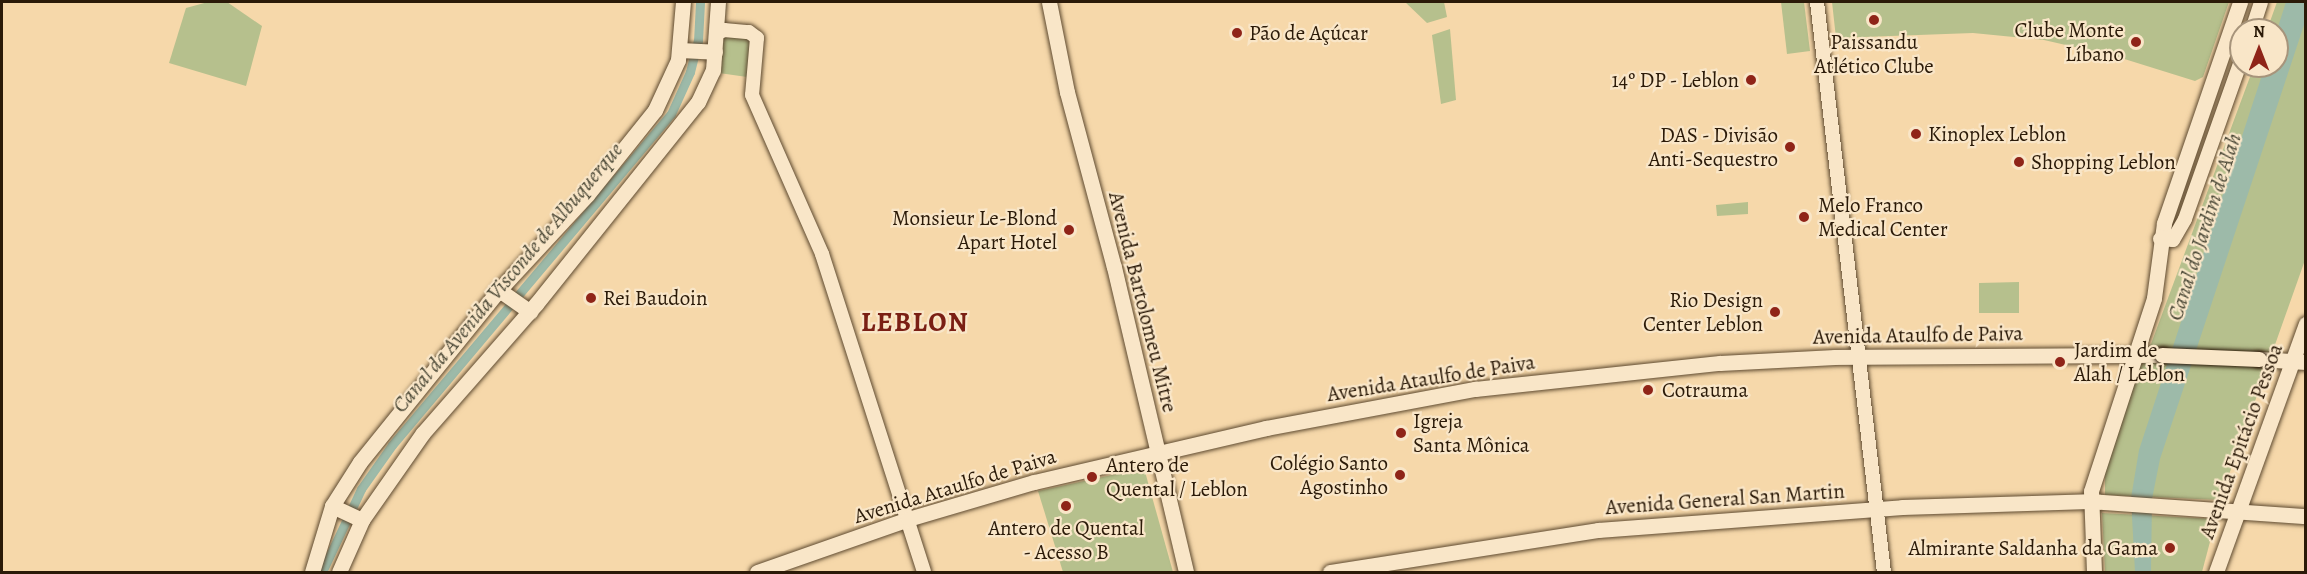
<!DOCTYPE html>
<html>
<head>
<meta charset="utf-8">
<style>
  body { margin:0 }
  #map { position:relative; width:2307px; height:574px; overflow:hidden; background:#f6d8aa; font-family:Alegreya,serif }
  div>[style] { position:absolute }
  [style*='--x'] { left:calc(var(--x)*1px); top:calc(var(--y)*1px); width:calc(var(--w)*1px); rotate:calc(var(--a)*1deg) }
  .green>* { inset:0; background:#b6c08d }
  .water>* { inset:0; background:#9dbaa9 }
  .canal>* { height:9px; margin:-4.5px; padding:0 4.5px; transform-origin:4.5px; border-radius:4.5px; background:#9dbaa9 }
  .roads { filter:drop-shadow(0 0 2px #5e4a30) drop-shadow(0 0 2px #5e4a30) }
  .tertiary>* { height:14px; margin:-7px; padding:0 7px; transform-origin:7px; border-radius:7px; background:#f9e6c8 }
  .secondary>* { height:15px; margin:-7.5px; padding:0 7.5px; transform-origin:7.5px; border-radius:7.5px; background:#f9e6c8 }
  .bridges { filter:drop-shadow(0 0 2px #2b1a08) drop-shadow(0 0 2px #2b1a08) }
  .secondary-bridge>* { height:15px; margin:-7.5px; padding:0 7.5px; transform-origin:7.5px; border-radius:7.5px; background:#f9e6c8 }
  .dots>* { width:16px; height:16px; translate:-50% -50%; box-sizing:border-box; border:3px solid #f9e6c8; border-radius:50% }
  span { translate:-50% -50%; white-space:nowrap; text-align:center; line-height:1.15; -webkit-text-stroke:4.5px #f9e6c8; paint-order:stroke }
  .poi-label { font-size:21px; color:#2b1a08 }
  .right { translate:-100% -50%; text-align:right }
  .left { translate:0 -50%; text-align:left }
  .street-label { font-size:21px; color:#2b1a08 }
  .water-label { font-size:22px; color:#4d4a38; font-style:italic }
  .district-label { font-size:27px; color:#7a1f14; font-weight:700; letter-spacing:1.5px }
  .frame { position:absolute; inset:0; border:3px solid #2b1a08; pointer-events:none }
  .north { position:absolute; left:2229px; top:18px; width:60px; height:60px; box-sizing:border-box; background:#f9e6c8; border:2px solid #a7947b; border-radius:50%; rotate:0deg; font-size:16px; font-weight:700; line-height:24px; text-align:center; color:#2b1a08 }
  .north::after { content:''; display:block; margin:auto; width:21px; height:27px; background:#8f2418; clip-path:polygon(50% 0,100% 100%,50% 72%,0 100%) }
</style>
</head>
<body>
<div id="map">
  <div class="green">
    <div style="clip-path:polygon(208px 2px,227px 2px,262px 26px,246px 86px,169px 63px,186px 8px)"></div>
    <div style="clip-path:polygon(1405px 2px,1444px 2px,1447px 17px,1427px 23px)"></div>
    <div style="clip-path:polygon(1781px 2px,1804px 2px,1810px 51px,1787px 54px)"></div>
    <div style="clip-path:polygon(1832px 2px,2229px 2px,2203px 77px,2195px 81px,2118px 57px,2044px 40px,1973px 33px,1836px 38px)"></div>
    <div style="clip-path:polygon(2277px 2px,2305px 2px,2305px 260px,2220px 500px,2105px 495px,2105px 462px,2135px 361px,2151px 344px,2254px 66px,2277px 66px,2277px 30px,2267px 30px)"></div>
    <div style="clip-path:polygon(1450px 29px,1456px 100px,1441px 104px,1432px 35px)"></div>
    <div style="clip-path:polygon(724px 35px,752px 39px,747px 77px,719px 73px)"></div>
    <div style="clip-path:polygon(1748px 202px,1748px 214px,1717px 216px,1716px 205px)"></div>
    <div style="clip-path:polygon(2019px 282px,2019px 313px,1979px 313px,1979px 283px)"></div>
    <div style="clip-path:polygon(1144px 468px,1173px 572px,1063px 572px,1038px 491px)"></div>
    <div style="clip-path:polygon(2102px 513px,2216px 519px,2202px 572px,2105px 572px)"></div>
  </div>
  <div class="water">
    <div style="clip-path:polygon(2286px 2px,2305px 2px,2305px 22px,2160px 459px,2152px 499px,2151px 572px,2135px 572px,2131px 498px,2139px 450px,2265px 66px,2277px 66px,2277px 30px)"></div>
  </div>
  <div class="canal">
    <div style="--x:322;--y:572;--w:92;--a:-64.8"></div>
    <div style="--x:361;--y:489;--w:54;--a:-54.8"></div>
    <div style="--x:392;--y:445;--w:433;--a:-49.9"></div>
    <div style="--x:671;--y:114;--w:46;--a:-65.7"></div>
    <div style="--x:690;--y:72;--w:32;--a:-76"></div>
    <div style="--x:698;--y:41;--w:39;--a:-87"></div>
  </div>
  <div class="roads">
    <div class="tertiary">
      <div style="--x:1817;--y:2;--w:574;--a:83.3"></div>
      <div style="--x:2252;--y:30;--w:29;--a:-72"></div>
      <div style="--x:716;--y:34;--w:9;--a:-27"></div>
      <div style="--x:724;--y:30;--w:25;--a:5"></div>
      <div style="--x:749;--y:32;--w:10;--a:37"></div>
      <div style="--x:757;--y:38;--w:57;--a:95"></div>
      <div style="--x:752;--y:95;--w:174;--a:66.2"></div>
      <div style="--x:822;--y:254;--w:334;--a:72.2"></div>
      <div style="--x:2160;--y:239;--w:13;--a:4"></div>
      <div style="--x:2173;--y:240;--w:24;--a:-60"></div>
      <div style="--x:2185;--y:219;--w:168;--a:-70.5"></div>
    </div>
    <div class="secondary">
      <div style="--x:1049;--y:2;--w:92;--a:78.7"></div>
      <div style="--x:1067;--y:92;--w:181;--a:75"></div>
      <div style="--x:1114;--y:267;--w:313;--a:76.7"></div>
      <div style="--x:680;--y:50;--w:35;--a:3"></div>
      <div style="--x:499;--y:290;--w:38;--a:35"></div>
      <div style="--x:2259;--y:359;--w:47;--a:3.7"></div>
      <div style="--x:332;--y:506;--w:33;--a:25"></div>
      <div style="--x:312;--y:572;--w:69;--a:-73.1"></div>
      <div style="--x:332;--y:506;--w:52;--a:-57.5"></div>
      <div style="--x:360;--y:462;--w:221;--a:-51.1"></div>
      <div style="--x:499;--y:290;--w:129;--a:-47.2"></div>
      <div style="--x:587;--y:195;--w:109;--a:-51.3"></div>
      <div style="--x:655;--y:110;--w:55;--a:-65.3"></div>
      <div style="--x:678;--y:60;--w:58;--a:-85.1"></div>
      <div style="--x:339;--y:572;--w:57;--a:-66.1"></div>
      <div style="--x:362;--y:520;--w:106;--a:-55"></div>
      <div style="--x:423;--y:433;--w:171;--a:-48.8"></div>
      <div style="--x:536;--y:304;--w:259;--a:-51.3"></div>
      <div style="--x:698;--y:102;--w:35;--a:-65"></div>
      <div style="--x:713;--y:70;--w:68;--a:-85.8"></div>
      <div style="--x:757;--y:572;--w:160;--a:-19.3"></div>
      <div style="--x:908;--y:519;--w:131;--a:-16.4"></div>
      <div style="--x:1034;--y:482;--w:238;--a:-13.1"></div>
      <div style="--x:1266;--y:428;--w:213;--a:-10.6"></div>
      <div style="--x:1475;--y:389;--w:246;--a:-6.1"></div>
      <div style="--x:1720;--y:363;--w:115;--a:-3"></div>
      <div style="--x:1835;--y:357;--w:327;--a:-0.4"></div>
      <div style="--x:1330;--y:572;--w:271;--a:-8.9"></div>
      <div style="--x:1598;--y:530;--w:305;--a:-4.3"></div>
      <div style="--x:1902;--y:507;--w:187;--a:-1.8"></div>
      <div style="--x:2089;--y:501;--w:218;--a:4"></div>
      <div style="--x:2094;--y:572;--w:81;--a:-92.1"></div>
      <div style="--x:2091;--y:491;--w:203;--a:-71.9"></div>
      <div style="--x:2154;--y:298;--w:76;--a:-82.4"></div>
      <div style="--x:2164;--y:223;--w:234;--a:-71"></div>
      <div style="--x:2216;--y:572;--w:264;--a:-70.1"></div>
    </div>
  </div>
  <div class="bridges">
    <div class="secondary-bridge">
      <div style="--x:2162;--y:355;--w:97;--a:2.4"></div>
    </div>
  </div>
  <div class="dots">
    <div style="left:1874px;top:20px;background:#8f2418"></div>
    <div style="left:1237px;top:33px;background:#8f2418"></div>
    <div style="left:2136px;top:42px;background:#8f2418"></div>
    <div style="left:1751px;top:80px;background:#8f2418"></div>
    <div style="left:1916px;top:134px;background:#8f2418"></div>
    <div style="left:1790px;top:147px;background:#8f2418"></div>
    <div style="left:2019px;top:162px;background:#8f2418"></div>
    <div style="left:1804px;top:217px;background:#8f2418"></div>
    <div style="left:1069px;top:230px;background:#8f2418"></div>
    <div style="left:591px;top:298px;background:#8f2418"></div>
    <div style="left:1775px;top:312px;background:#8f2418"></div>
    <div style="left:2060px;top:362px;background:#8f2418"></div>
    <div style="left:1648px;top:390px;background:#8f2418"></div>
    <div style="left:1401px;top:433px;background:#8f2418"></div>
    <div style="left:1400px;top:475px;background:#8f2418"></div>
    <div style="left:1092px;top:477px;background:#8f2418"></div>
    <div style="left:1066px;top:506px;background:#8f2418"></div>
    <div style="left:2170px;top:548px;background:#8f2418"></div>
  </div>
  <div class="poi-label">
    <span class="right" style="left:2124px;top:42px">Clube Monte<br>Líbano</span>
    <span class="left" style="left:1249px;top:33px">Pão de Açúcar</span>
    <span style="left:1874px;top:54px">Paissandu<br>Atlético Clube</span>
    <span class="right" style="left:1739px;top:80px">14º DP - Leblon</span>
    <span class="left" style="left:1928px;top:134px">Kinoplex Leblon</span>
    <span class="right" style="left:1778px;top:147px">DAS - Divisão<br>Anti-Sequestro</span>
    <span class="left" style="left:2031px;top:162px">Shopping Leblon</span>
    <span class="left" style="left:1818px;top:217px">Melo Franco<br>Medical Center</span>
    <span class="right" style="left:1057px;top:230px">Monsieur Le-Blond<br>Apart Hotel</span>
    <span class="left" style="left:603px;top:298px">Rei Baudoin</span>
    <span class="right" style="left:1763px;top:312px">Rio Design<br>Center Leblon</span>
    <span class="left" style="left:2074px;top:362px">Jardim de<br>Alah / Leblon</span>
    <span class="left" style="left:1662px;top:390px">Cotrauma</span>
    <span class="left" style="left:1413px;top:433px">Igreja<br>Santa Mônica</span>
    <span class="right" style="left:1388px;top:475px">Colégio Santo<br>Agostinho</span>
    <span class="left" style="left:1106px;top:477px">Antero de<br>Quental / Leblon</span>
    <span style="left:1066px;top:540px">Antero de Quental<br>- Acesso B</span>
    <span class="right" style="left:2158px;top:548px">Almirante Saldanha da Gama</span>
  </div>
  <div class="street-label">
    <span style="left:1143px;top:302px;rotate:76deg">Avenida Bartolomeu Mitre</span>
    <span style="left:1918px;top:335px;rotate:-1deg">Avenida Ataulfo de Paiva</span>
    <span style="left:1431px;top:378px;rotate:-9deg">Avenida Ataulfo de Paiva</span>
    <span style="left:2241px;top:441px;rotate:-70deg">Avenida Epitácio Pessoa</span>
    <span style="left:955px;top:486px;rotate:-17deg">Avenida Ataulfo de Paiva</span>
    <span style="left:1725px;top:499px;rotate:-4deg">Avenida General San Martin</span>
  </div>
  <div class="water-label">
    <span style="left:2205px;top:227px;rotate:-72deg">Canal do Jardim de Alah</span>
    <span style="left:508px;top:278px;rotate:-50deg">Canal da Avenida Visconde de Albuquerque</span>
  </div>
  <div class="district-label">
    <span style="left:915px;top:323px">LEBLON</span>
  </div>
  <div class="frame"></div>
  <div class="north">N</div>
</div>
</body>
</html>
